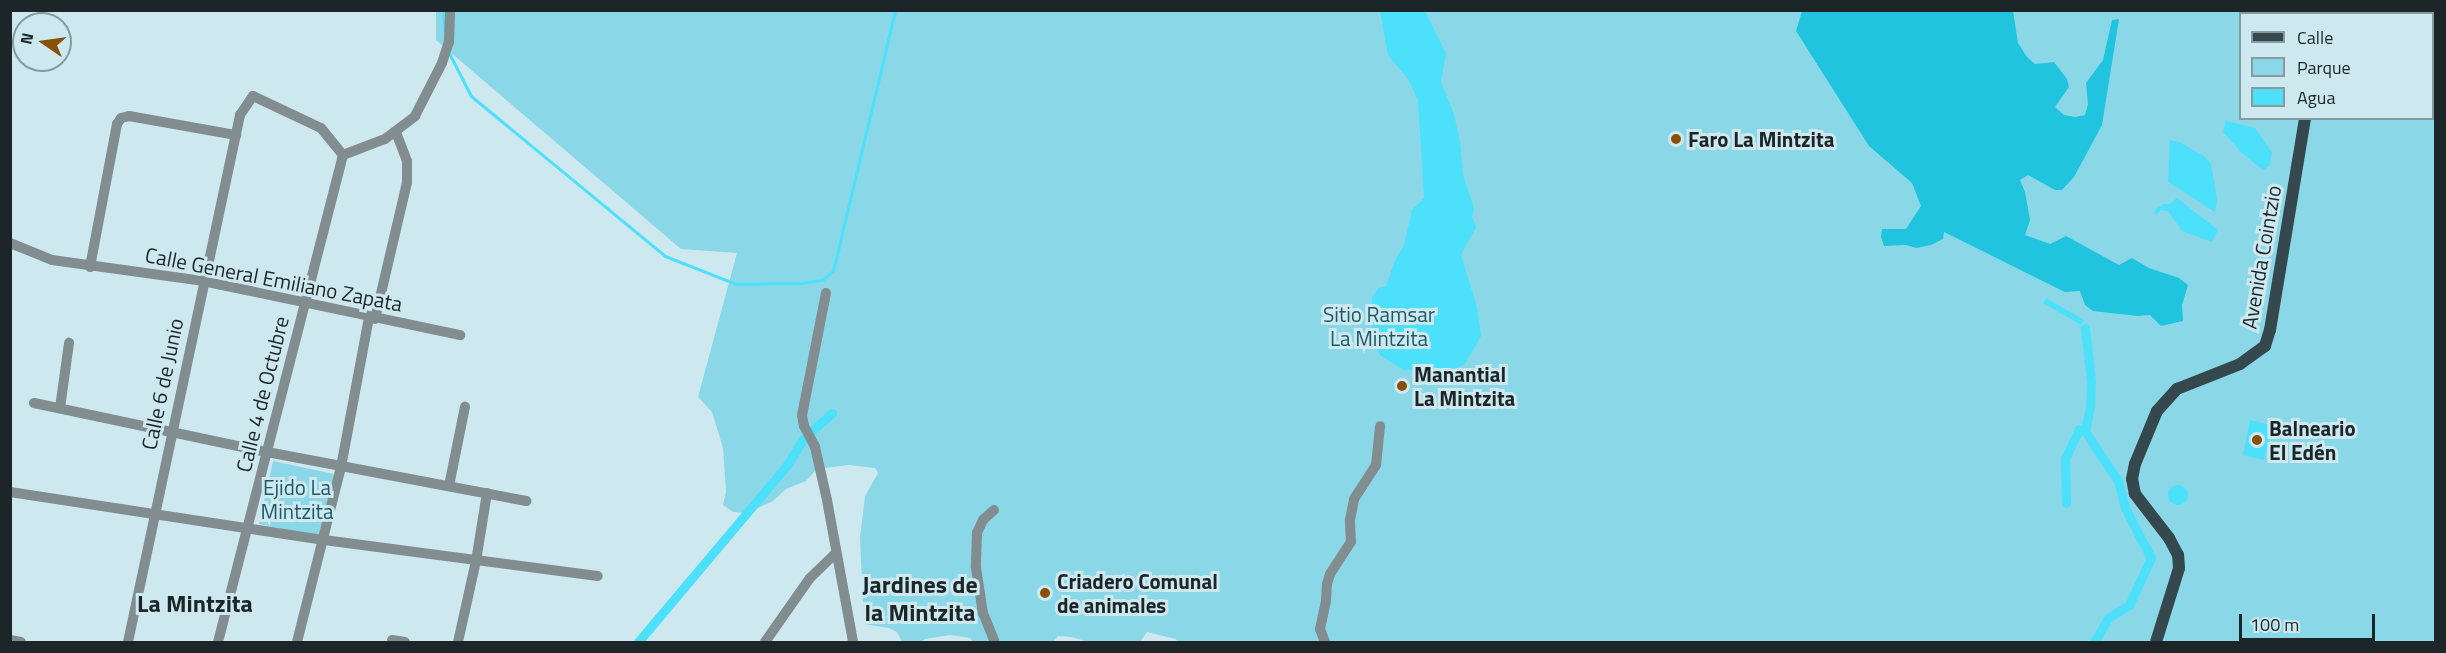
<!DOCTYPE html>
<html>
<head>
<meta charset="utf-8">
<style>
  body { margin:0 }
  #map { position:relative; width:2446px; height:653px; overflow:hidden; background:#cde9ef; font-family:"Titillium Web",sans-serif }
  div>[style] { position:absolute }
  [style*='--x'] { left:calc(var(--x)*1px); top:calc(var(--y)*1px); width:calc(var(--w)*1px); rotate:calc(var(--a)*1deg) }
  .green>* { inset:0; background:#8ad7e7 }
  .forest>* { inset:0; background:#20c4de }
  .water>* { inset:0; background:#4de0fb }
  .round { border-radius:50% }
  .stream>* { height:3px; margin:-1.5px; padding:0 1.5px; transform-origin:1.5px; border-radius:1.5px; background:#4de0fb }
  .canal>* { height:9px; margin:-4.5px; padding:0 4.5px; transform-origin:4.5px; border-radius:4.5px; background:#4de0fb }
  .minor>* { height:10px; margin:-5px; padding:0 5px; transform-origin:5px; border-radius:5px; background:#828d90 }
  .major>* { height:12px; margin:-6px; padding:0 6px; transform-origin:6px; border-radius:6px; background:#34484d }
  .dots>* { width:16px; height:16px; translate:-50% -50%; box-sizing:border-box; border:3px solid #cde9ef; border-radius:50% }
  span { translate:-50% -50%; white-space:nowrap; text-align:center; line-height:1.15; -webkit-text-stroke:6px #cde9ef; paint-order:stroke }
  .poi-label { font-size:21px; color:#1c2629; font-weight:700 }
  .left { translate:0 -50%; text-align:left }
  .street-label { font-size:21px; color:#1c2629 }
  .park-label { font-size:21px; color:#1e5a65 }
  .quarter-label { font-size:24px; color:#1c2629; font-weight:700 }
  .frame { position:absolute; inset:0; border:12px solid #1c2629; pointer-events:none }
  .legend { position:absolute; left:2239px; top:12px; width:195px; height:108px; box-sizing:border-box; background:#cde9ef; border:2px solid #869ba0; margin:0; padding:8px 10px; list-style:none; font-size:18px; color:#1c2629 }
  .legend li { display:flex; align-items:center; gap:12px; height:30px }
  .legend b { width:30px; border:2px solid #869ba0 }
  .north { position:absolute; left:12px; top:12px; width:60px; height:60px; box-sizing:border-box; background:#cde9ef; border:2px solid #869ba0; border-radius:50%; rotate:283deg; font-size:16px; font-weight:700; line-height:24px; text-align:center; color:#1c2629 }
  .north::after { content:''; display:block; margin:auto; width:21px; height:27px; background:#8a500a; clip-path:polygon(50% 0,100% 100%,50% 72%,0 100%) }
  .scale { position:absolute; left:2239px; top:614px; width:136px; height:27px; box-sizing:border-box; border:3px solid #1c2629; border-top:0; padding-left:8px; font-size:18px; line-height:21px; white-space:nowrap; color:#1c2629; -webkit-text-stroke:4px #cde9ef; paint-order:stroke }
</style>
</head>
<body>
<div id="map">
  <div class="green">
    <div style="clip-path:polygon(evenodd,436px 10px,2435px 11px,2435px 642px,1177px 642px,1176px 639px,1147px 632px,1140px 642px,1089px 642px,1071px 637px,1058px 636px,1053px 642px,973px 642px,970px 638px,950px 635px,925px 639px,921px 642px,902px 642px,897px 632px,889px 628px,864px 624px,860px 538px,865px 496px,878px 473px,875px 468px,849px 465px,817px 469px,806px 481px,786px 489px,773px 501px,747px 513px,733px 512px,723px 505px,726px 492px,723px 448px,712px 412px,698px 397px,737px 253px,681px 249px,436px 40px,436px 10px,2240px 14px,2432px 14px,2432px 118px,2240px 118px,2240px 14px)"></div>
    <div style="clip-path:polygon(273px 461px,334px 474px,321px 537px,259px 524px)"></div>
  </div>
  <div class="forest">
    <div style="clip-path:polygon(1802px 11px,2013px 11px,2018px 43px,2027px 57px,2035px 64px,2054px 62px,2067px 79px,2069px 87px,2055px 107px,2064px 115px,2075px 117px,2085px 115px,2088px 104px,2086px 83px,2103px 60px,2112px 20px,2119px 19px,2102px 125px,2074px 177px,2062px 190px,2055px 190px,2028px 175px,2020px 180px,2025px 192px,2030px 220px,2025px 235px,2050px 244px,2066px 236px,2119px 265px,2132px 258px,2149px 268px,2179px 278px,2188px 285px,2182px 305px,2183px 321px,2161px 326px,2150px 315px,2138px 316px,2093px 311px,2085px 305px,2080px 291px,2065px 292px,1944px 232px,1943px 239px,1931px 245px,1916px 248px,1906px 245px,1884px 246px,1881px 237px,1882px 229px,1906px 229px,1921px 206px,1912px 183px,1869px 146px,1796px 31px)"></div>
  </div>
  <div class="water">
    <div style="clip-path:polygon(1380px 11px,1425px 11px,1446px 54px,1441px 82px,1454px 114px,1460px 141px,1463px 175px,1474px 208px,1472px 217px,1476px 227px,1461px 255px,1477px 307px,1481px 336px,1465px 364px,1450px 372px,1403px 370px,1380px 355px,1373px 341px,1372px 297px,1379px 288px,1386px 286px,1394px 263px,1404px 245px,1412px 210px,1424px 198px,1418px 100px,1408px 79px,1388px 55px)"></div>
    <div style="clip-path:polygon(2226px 121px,2255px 128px,2272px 153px,2269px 166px,2263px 170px,2242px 153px,2223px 132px)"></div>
    <div style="clip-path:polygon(2170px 140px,2179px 142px,2204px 156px,2211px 164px,2217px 200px,2215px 212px,2168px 182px)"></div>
    <div style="clip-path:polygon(2177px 198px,2218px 230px,2212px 242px,2182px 231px,2168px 211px,2161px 210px,2156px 215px,2154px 212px,2157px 208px,2163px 204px,2170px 204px)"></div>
    <div style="clip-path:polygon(2046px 298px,2084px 320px,2081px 325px,2043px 303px)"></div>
    <div style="clip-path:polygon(2250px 420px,2271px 425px,2264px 460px,2243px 455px)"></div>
    <div class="round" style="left:2168px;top:485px;width:20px;height:20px"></div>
  </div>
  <div class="stream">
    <div style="--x:443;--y:10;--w:31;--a:86"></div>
    <div style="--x:449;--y:53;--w:48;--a:62.9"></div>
    <div style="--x:471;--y:96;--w:251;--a:39.5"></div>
    <div style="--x:665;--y:256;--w:76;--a:21.5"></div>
    <div style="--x:736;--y:284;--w:66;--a:-0.9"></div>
    <div style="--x:802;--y:283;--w:20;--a:-9"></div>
    <div style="--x:822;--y:280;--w:14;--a:-39"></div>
    <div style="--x:833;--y:271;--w:268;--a:-76.6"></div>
  </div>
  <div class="canal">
    <div style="--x:2085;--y:328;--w:53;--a:83.5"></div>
    <div style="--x:2091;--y:381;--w:26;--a:92"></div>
    <div style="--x:2090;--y:407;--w:25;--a:102"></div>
    <div style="--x:2066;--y:503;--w:44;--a:-91.3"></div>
    <div style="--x:2065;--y:459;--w:33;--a:-65"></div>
    <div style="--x:2079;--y:429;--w:6;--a:18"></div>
    <div style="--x:2085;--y:431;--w:60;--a:56.6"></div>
    <div style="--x:2118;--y:481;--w:28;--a:75"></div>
    <div style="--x:2125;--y:508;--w:56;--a:62.5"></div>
    <div style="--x:2151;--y:558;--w:52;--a:115.1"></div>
    <div style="--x:2129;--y:605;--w:25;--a:148"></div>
    <div style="--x:2108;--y:618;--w:28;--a:120"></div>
    <div style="--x:638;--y:642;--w:231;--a:-49.9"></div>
    <div style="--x:787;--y:465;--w:31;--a:-58"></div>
    <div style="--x:803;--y:439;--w:39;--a:-42"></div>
  </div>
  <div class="minor">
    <div style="--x:343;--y:155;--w:45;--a:-20.9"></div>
    <div style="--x:385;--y:139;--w:38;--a:-37"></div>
    <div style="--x:415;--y:116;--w:59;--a:-63"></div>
    <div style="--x:442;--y:63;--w:22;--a:-72"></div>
    <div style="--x:449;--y:42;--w:32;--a:-88"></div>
    <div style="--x:10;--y:243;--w:45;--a:22"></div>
    <div style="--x:52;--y:260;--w:152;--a:7.9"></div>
    <div style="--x:203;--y:281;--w:263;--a:11.9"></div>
    <div style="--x:90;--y:267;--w:146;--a:-79.3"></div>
    <div style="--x:117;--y:124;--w:7;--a:-56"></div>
    <div style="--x:121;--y:118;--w:8;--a:-14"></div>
    <div style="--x:129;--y:116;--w:109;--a:10.1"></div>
    <div style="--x:826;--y:293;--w:124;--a:101.1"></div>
    <div style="--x:802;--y:415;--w:11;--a:80"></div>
    <div style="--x:804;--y:426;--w:24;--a:62"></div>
    <div style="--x:815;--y:447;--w:54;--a:77.2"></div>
    <div style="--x:827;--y:500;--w:144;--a:79.6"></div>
    <div style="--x:375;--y:319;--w:140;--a:-76.8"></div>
    <div style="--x:407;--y:183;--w:22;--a:-90"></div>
    <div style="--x:407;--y:161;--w:31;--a:-111"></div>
    <div style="--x:34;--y:403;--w:238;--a:11.9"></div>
    <div style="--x:267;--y:452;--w:264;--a:10.7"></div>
    <div style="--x:60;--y:408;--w:66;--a:-82.1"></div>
    <div style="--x:449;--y:486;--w:81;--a:-78.6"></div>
    <div style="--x:10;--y:492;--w:318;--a:8.7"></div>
    <div style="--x:324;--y:540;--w:276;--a:7.5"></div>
    <div style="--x:994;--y:510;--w:15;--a:138"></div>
    <div style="--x:983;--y:520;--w:14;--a:115"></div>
    <div style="--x:977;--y:533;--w:35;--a:92"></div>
    <div style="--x:976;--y:568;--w:46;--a:81.2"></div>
    <div style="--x:983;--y:613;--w:31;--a:68"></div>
    <div style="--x:10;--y:640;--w:11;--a:10"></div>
    <div style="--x:392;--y:640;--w:13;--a:9"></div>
    <div style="--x:128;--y:642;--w:539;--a:-78"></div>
    <div style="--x:240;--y:115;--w:23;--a:-56"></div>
    <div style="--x:253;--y:96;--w:75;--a:25.2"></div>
    <div style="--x:321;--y:128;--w:35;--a:51"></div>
    <div style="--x:218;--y:642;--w:503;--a:-75.6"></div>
    <div style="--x:297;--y:642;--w:180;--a:-75.9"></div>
    <div style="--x:341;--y:467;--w:152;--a:-79.4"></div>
    <div style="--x:458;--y:642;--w:83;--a:-77.5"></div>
    <div style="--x:476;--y:561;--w:69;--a:-80.8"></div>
    <div style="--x:765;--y:642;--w:78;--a:-54.9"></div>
    <div style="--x:810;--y:578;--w:36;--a:-44"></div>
    <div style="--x:1325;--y:642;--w:14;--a:-111"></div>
    <div style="--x:1320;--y:629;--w:29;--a:-78"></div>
    <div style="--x:1326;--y:601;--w:17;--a:-87"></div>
    <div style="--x:1327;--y:584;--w:10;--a:-73"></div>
    <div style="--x:1330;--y:574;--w:38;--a:-57"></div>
    <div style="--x:1351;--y:542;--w:22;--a:-93"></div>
    <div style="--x:1350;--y:520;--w:21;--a:-79"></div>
    <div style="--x:1354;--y:499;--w:40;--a:-57.1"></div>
    <div style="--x:1376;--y:465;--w:39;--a:-84"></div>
  </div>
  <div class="major">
    <div style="--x:2322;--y:14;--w:4;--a:-90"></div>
    <div style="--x:2156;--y:642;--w:77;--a:-72.7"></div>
    <div style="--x:2179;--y:568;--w:13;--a:-94"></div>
    <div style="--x:2178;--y:555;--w:19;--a:-118"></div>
    <div style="--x:2169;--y:538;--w:56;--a:-127.7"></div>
    <div style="--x:2135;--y:494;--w:15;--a:-101"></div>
    <div style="--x:2132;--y:479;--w:15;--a:-79"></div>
    <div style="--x:2135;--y:464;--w:57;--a:-67.5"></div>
    <div style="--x:2157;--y:411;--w:30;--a:-48"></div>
    <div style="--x:2177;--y:389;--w:68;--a:-21.6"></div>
    <div style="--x:2240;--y:364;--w:31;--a:-36"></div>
    <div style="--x:2265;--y:346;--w:17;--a:-73"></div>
    <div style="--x:2270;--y:330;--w:215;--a:-80.6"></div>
  </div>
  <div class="dots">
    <div style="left:1676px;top:139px;background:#8a500a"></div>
    <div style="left:1402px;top:386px;background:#8a500a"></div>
    <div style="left:2257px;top:440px;background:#8a500a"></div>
    <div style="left:1045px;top:593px;background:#8a500a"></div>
  </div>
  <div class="poi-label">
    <span class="left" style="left:1688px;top:139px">Faro La Mintzita</span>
    <span class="left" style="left:1414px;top:386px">Manantial<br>La Mintzita</span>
    <span class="left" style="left:2269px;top:440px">Balneario<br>El Edén</span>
    <span class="left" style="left:1057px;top:593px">Criadero Comunal<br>de animales</span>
  </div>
  <div class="street-label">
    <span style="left:2261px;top:257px;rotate:-80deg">Avenida Cointzio</span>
    <span style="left:274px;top:279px;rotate:11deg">Calle General Emiliano Zapata</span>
    <span style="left:162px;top:384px;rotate:-78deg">Calle 6 de Junio</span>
    <span style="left:262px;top:394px;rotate:-76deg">Calle 4 de Octubre</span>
  </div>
  <div class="park-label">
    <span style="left:1379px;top:326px">Sitio Ramsar<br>La Mintzita</span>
    <span style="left:297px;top:499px">Ejido La<br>Mintzita</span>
  </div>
  <div class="quarter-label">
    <span style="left:920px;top:599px">Jardines de<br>la Mintzita</span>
    <span style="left:195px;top:604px">La Mintzita</span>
  </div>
  <div class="frame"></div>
  <ul class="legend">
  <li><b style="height:8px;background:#34484d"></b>Calle</li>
  <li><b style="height:16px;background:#8ad7e7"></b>Parque</li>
  <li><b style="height:16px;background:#4de0fb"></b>Agua</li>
  </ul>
  <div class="north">N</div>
  <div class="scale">100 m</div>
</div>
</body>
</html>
